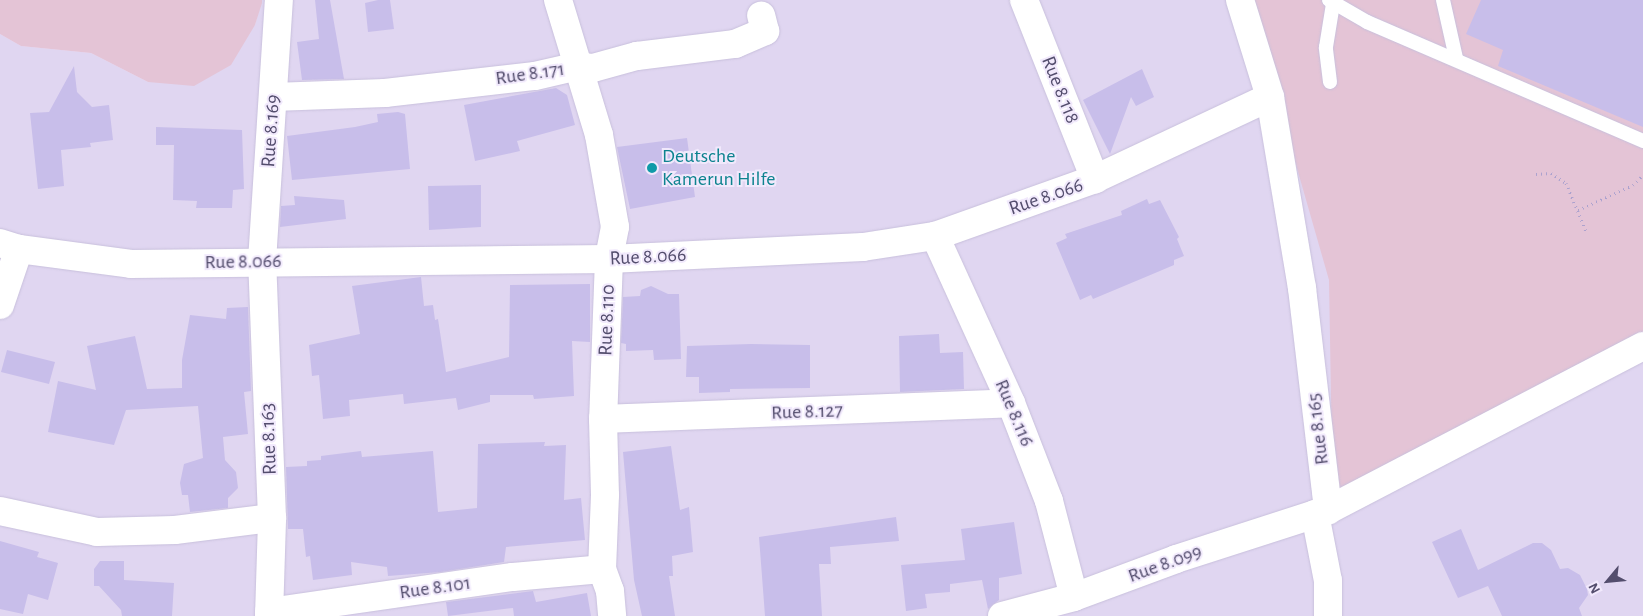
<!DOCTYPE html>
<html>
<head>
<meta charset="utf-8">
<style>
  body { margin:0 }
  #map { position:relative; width:1643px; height:616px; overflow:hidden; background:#ede3f9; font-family:"Alegreya Sans",sans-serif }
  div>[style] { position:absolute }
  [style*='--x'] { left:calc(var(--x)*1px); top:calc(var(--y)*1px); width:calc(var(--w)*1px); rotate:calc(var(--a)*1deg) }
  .residential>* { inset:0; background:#e0d6f1 }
  .green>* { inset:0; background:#e4c4d6 }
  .building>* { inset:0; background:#c8beea }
  .path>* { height:3px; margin-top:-1.5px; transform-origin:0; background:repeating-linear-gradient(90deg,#aca2ce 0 1px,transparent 0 5px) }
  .roads { filter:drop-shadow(0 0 1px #c8c0dc) drop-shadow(0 0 1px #c8c0dc) }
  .service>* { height:14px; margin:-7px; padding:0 7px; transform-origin:7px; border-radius:7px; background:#fff }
  .minor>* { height:28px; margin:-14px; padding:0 14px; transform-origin:14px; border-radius:14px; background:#fff }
  .dots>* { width:14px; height:14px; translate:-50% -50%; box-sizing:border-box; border:2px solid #f1e9fc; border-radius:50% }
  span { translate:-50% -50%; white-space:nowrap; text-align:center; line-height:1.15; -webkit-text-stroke:4px #f1e9fc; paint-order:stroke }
  .street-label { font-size:20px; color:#534d6d }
  .culture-label { font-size:20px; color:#0d838f }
  .left { translate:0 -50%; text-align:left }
  .north { position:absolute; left:1583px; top:556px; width:50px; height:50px; -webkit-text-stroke:4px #f1e9fc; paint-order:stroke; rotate:242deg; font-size:14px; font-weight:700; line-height:20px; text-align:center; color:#534d6d }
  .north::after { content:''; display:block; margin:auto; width:18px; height:22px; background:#534d6d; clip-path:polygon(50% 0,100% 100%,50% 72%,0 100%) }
</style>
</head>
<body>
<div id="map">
  <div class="residential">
    <div style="clip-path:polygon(262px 0,1643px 0,1643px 616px,0 616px,0 34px,21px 46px,91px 53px,148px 82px,255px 25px)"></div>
  </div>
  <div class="green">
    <div style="clip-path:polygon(0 0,262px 0,262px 3px,255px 25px,231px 65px,194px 86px,148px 82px,91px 53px,21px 46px,0 34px)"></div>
    <div style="clip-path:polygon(1232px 0,1643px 0,1643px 347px,1333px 513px,1329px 280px,1278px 102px)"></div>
  </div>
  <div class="building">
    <div style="clip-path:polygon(315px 0,330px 0,344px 79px,302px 80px,297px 42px,319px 39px)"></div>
    <div style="clip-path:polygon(378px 0,390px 0,394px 29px,368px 32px,365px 3px)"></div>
    <div style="clip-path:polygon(1481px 0,1643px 0,1643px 127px,1498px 66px,1503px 50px,1466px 34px)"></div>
    <div style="clip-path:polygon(74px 66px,77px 92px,92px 107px,109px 105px,113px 140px,90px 143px,91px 147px,61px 150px,64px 186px,38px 189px,30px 113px,49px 112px)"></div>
    <div style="clip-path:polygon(1142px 69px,1154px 97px,1136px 106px,1131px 97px,1110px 154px,1083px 100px)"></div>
    <div style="clip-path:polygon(556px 88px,567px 95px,575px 125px,517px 141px,520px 151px,475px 161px,464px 105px)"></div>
    <div style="clip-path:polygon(398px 112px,405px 114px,410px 169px,292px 180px,287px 136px,355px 127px,378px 122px,377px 114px)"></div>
    <div style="clip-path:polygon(156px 127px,242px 130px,244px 189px,233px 190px,232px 208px,196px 208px,197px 201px,173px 200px,174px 145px,156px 145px)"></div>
    <div style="clip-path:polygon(687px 138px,695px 197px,630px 209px,617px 147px)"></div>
    <div style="clip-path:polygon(481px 185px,481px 227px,429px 230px,428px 186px)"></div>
    <div style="clip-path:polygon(294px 196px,344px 200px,346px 219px,280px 227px,281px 206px,295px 205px)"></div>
    <div style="clip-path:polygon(1147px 199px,1149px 204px,1160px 200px,1179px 237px,1177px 239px,1184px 256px,1174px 260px,1174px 265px,1148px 276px,1093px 299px,1091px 295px,1080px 300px,1056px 243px,1067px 238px,1065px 234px,1122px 215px,1121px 211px)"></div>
    <div style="clip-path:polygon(421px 277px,424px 306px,433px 305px,435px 320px,438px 319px,446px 372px,509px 357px,510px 285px,590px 284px,590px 342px,572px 341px,574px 396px,534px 399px,533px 395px,490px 395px,490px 402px,458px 410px,456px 398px,404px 404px,403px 394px,349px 400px,350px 416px,323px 419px,319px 375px,312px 376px,309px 345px,360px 334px,352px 286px)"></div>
    <div style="clip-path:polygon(651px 286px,668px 294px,679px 294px,681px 359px,654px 360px,653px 350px,626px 351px,626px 344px,621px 343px,623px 297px,640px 296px,641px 290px)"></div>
    <div style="clip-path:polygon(248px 307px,251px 391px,244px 392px,248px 434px,223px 437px,225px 460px,236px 472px,238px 488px,228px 498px,228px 508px,190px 512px,188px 495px,182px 495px,180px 483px,184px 464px,203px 458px,198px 406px,126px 410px,114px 445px,48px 432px,58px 381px,96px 390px,87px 346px,135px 336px,147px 389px,182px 388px,182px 360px,190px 315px,226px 319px,227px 308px)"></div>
    <div style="clip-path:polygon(939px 334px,940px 353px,963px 352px,964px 389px,900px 392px,899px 336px)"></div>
    <div style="clip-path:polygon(751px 344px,810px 345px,810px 388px,730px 389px,730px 392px,699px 393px,699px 377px,686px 377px,687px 346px)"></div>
    <div style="clip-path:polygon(7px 350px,55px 362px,49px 384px,1px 372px)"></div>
    <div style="clip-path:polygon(545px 442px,544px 446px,566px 445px,564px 500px,581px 498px,585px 540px,506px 547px,504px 562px,441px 572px,388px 576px,387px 567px,351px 562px,352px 575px,313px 580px,310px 556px,306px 557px,303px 529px,288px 529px,286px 467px,307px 466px,307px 461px,321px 460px,321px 456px,361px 451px,362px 457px,433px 451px,438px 512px,477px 508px,478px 444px)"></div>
    <div style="clip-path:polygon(671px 446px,680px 510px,689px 507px,693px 552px,672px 556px,673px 576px,669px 576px,675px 616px,642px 616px,634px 580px,623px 452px)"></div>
    <div style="clip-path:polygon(896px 517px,899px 541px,830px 547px,831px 564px,819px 564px,822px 616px,765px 616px,759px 537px)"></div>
    <div style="clip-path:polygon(1014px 522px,1022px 574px,999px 578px,999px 600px,988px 609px,982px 580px,950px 584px,950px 592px,925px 594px,927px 608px,906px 611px,901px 565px,965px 560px,961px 529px)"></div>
    <div style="clip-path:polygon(1461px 529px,1478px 570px,1533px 543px,1542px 543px,1551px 550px,1560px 569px,1568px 568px,1580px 575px,1587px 589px,1588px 595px,1579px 608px,1582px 616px,1502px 616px,1488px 586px,1458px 598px,1432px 542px)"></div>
    <div style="clip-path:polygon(0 541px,39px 552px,37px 557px,58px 563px,48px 600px,28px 594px,23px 614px,0 609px)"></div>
    <div style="clip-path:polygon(100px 561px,124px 561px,124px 580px,174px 583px,172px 616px,122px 616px,121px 610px,99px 586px,94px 586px,94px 569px)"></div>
    <div style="clip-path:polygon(533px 591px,536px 602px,587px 593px,591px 616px,514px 616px,513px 608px,448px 616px,446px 602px)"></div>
  </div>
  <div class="path">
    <div style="--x:1536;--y:174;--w:15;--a:-4"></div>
    <div style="--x:1551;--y:173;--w:18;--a:34"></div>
    <div style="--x:1566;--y:183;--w:52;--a:67.4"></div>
    <div style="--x:1578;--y:210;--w:60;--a:-24.4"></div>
    <div style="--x:1633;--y:185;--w:14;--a:-45"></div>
  </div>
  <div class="roads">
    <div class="service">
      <div style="--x:1329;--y:0;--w:44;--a:30.1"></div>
      <div style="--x:1367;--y:22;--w:301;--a:23.3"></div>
      <div style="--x:1443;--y:0;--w:59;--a:77.4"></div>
      <div style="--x:1330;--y:82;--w:35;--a:-97"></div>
      <div style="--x:1326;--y:47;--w:44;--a:-80.8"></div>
    </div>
    <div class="minor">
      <div style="--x:558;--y:0;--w:141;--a:73.1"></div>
      <div style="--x:599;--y:135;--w:93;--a:80.1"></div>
      <div style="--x:615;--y:227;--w:33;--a:101"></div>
      <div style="--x:609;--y:259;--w:160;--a:92.1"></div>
      <div style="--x:603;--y:419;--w:76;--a:88.5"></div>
      <div style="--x:605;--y:495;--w:74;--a:92.3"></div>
      <div style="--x:602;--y:569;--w:23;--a:70"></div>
      <div style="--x:610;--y:591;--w:25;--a:85"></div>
      <div style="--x:1024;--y:0;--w:193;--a:68.4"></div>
      <div style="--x:1240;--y:0;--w:102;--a:72.8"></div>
      <div style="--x:1270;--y:97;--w:194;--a:80.5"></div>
      <div style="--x:1302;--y:288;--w:224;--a:83.3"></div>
      <div style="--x:1328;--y:510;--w:355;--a:-27.5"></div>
      <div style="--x:273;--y:97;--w:112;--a:-2"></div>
      <div style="--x:385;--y:93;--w:151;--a:-6.5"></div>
      <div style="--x:535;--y:76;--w:44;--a:-13.1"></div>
      <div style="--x:578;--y:66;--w:15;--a:8"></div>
      <div style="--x:593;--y:68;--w:46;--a:-15.3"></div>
      <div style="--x:637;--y:56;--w:99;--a:-7"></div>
      <div style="--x:735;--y:44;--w:33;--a:-23"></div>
      <div style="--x:765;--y:31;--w:16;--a:-104"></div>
      <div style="--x:935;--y:236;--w:183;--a:65.5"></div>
      <div style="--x:1011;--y:403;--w:105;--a:68.8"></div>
      <div style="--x:1049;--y:501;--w:99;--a:75.4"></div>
      <div style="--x:0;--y:243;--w:20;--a:18"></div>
      <div style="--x:19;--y:249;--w:113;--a:7.6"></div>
      <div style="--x:131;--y:264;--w:478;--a:-0.6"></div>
      <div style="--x:609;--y:259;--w:254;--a:-2.7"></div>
      <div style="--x:863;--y:247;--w:73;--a:-8.7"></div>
      <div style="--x:935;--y:236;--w:170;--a:-19.6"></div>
      <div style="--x:1095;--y:179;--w:193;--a:-25.1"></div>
      <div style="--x:0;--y:305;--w:59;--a:-71.3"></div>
      <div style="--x:603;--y:419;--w:408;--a:-2.2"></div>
      <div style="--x:0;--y:511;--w:99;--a:12.2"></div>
      <div style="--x:97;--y:532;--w:78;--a:-1.5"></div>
      <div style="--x:175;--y:530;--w:98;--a:-7.1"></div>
      <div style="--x:1315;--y:514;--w:68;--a:79"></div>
      <div style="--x:1328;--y:581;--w:35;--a:90"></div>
      <div style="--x:269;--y:612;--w:246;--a:-8.2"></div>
      <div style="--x:513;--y:577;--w:89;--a:-5.1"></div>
      <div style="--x:269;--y:616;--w:98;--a:-88.2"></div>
      <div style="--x:272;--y:518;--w:257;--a:-92.2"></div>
      <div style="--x:262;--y:261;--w:262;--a:-86.3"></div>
      <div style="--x:1002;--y:616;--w:74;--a:-14.8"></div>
      <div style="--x:1074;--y:597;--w:109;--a:-20.4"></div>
      <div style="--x:1176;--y:559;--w:160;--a:-17.9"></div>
    </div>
  </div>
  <div class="dots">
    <div style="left:652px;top:168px;background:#0f9aa8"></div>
  </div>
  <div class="street-label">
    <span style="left:530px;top:74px;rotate:-8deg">Rue 8.171</span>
    <span style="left:1060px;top:90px;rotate:68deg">Rue 8.118</span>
    <span style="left:271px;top:131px;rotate:-86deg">Rue 8.169</span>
    <span style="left:1046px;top:197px;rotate:-19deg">Rue 8.066</span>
    <span style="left:648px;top:257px;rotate:-3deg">Rue 8.066</span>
    <span style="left:243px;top:262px;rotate:-1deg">Rue 8.066</span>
    <span style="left:607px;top:320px;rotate:-88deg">Rue 8.110</span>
    <span style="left:807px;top:412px;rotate:-2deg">Rue 8.127</span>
    <span style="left:1014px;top:413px;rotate:67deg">Rue 8.116</span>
    <span style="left:1318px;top:429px;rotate:-97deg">Rue 8.165</span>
    <span style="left:269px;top:439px;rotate:-92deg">Rue 8.163</span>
    <span style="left:1165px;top:564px;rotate:-20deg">Rue 8.099</span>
    <span style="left:435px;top:588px;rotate:-8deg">Rue 8.101</span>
  </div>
  <div class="culture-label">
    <span class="left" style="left:662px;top:168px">Deutsche<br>Kamerun Hilfe</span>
  </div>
  <div class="north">N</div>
</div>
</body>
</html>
